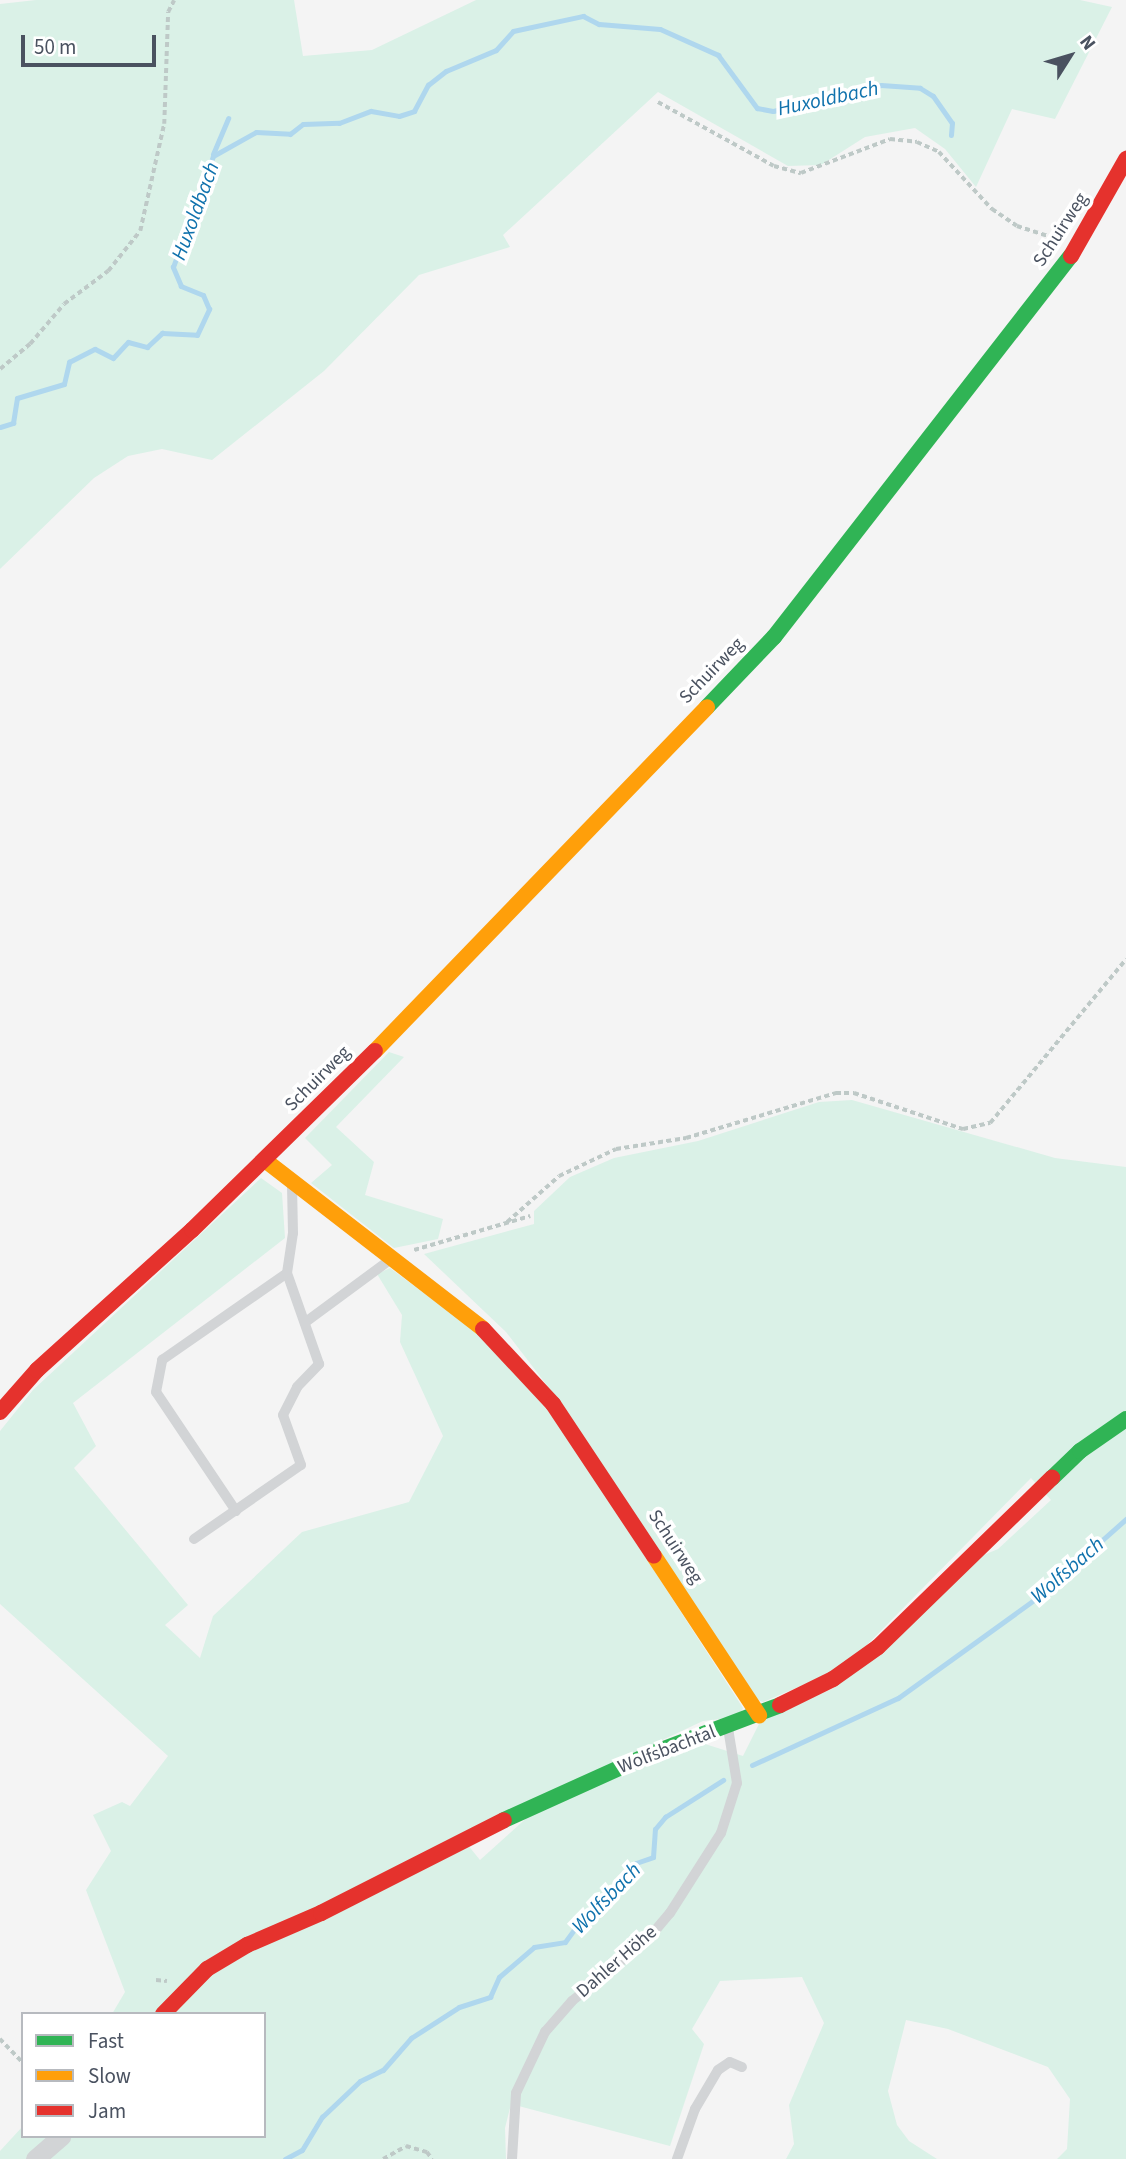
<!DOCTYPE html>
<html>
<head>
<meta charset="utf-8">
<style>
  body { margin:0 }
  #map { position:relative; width:1126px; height:2159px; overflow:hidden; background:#f4f4f4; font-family:"Source Sans 3",sans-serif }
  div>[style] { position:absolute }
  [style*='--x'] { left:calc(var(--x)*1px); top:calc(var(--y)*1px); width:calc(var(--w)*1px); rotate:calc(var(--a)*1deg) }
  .green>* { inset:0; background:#daf1e7 }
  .stream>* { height:5px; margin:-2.5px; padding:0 2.5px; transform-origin:2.5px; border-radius:2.5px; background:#afd7ee }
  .path>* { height:3.5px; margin-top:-1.75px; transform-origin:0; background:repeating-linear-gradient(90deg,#bec9c7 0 5px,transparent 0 8.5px) }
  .lane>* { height:10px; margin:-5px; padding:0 5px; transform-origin:5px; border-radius:5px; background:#d2d4d6 }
  .street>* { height:19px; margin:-9.5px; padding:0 9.5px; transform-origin:9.5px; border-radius:9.5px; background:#d2d4d6 }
  .fast>* { height:16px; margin:-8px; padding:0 8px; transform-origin:8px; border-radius:8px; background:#30b455 }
  .slow>* { height:16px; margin:-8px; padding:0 8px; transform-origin:8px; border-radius:8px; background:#ff9f0a }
  .jam>* { height:16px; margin:-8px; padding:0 8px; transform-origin:8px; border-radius:8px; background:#e5322d }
  span { translate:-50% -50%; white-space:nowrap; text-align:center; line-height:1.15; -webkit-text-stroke:7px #fff; paint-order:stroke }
  .street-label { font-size:19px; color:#4a5260 }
  .water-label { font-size:21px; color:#1072ad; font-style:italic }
  .legend { position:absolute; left:21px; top:2012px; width:245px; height:126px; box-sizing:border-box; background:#fff; border:2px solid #b7babf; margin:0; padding:9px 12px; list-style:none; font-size:21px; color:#4a5260 }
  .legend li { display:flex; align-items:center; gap:14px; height:35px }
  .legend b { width:35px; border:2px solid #b7babf }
  .north { position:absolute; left:1035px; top:21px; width:70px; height:70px; -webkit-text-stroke:5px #fff; paint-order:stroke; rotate:53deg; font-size:19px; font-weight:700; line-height:28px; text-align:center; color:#4a5260 }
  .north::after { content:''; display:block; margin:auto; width:24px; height:32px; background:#4a5260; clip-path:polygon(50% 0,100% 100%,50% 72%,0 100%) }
  .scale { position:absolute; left:21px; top:35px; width:135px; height:32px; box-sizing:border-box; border:4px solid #4a5260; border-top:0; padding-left:9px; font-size:21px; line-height:24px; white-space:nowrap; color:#4a5260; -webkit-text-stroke:5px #fff; paint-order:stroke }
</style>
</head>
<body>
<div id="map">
  <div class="green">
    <div style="clip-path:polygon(36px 0,294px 0,303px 56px,372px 50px,476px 0,1080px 0,1112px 7px,1055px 119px,1012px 109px,976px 187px,945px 149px,915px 128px,865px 137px,821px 165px,788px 166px,658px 92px,503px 235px,510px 247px,419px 275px,324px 371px,212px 460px,162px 449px,128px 456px,94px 478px,0 569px,0 4px)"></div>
    <div style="clip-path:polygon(389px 1052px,404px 1057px,336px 1127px,374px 1162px,365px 1195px,443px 1219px,438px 1239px,394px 1248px,311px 1183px,332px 1165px,305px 1138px)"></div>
    <div style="clip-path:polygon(852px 1100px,1055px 1158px,1126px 1167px,1126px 2159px,1057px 2159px,1067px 2149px,1070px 2099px,1048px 2067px,948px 2029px,906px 2020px,888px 2091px,897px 2125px,909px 2141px,937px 2159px,786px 2159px,794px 2144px,789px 2105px,824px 2023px,802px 1977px,720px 1981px,692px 2029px,704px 2044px,670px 2146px,511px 2104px,505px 2128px,506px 2159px,47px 2159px,73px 2136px,264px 2136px,264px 2014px,171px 2014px,211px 1972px,248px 1950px,325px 1917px,467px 1844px,480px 1860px,531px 1814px,657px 1756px,705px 1744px,743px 1756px,761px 1720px,832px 1689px,881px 1653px,972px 1560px,998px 1549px,1051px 1500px,1031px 1478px,861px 1651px,836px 1671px,763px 1702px,751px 1697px,559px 1401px,506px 1332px,424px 1254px,534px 1224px,534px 1211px,570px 1177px,614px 1158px,698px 1141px,819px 1102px)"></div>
    <div style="clip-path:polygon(261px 1178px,282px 1193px,285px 1238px,73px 1403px,96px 1446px,74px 1468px,188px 1605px,165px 1625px,200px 1658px,213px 1616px,302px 1532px,409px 1502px,443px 1436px,400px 1342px,402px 1315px,377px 1274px,390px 1268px,494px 1345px,549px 1408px,743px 1708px,739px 1717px,703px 1721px,446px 1841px,157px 2014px,112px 2014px,125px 1992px,86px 1890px,111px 1851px,93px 1815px,122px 1802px,130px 1806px,168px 1756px,0 1604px,0 1431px,33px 1390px)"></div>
    <div style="clip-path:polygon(23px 2126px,23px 2136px,53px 2136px,28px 2159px,0 2159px,0 2151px)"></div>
  </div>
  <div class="stream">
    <div style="--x:213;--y:154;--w:39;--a:-67"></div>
    <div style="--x:0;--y:427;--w:14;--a:-17"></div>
    <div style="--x:13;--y:423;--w:25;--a:-81"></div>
    <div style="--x:17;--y:398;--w:49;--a:-16.6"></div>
    <div style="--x:64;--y:384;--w:23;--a:-77"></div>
    <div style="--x:69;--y:362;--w:29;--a:-27"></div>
    <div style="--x:95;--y:349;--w:20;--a:27"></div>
    <div style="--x:113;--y:358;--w:22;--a:-47"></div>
    <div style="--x:128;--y:342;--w:20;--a:15"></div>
    <div style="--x:147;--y:347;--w:21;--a:-43"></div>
    <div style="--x:162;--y:333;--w:35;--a:3"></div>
    <div style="--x:197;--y:335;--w:29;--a:-65"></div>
    <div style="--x:209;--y:309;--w:15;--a:-113"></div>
    <div style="--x:203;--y:295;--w:24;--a:-158"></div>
    <div style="--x:181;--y:286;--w:21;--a:-113"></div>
    <div style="--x:173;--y:267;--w:118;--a:-70.2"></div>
    <div style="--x:213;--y:156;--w:49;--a:-29.2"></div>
    <div style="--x:256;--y:132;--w:34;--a:3"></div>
    <div style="--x:290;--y:134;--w:16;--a:-38"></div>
    <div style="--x:303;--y:124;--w:36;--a:-2"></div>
    <div style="--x:339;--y:123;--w:34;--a:-21"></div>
    <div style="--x:371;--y:111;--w:28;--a:10"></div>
    <div style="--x:399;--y:116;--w:16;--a:-18"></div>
    <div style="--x:414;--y:111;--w:30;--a:-62"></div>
    <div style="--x:428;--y:85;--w:23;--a:-38"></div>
    <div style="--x:446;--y:71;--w:54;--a:-22.8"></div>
    <div style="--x:496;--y:50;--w:25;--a:-48"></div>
    <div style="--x:513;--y:31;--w:72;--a:-12.1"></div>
    <div style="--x:583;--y:16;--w:18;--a:27"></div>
    <div style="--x:599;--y:24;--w:61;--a:4.7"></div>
    <div style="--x:660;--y:29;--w:64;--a:24.1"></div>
    <div style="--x:718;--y:55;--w:66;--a:53.7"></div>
    <div style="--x:757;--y:108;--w:16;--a:11"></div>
    <div style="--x:773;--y:111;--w:111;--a:-13.5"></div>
    <div style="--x:881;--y:85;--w:39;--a:4"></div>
    <div style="--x:920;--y:88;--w:15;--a:32"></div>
    <div style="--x:933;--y:96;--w:33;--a:55"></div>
    <div style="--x:952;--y:123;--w:12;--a:95"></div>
    <div style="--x:752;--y:1765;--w:161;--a:-24.7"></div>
    <div style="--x:898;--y:1698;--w:173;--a:-35.8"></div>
    <div style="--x:1038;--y:1597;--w:118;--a:-41.6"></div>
    <div style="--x:285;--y:2159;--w:19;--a:-28"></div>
    <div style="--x:302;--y:2150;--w:39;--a:-59"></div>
    <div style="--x:322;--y:2117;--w:52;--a:-43.5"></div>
    <div style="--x:360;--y:2081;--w:25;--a:-26"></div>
    <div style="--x:383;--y:2070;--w:43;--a:-48.8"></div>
    <div style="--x:411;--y:2038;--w:57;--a:-32.9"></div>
    <div style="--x:459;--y:2007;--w:33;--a:-18"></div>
    <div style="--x:490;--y:1997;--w:22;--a:-66"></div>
    <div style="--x:499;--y:1977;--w:46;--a:-40.6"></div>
    <div style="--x:534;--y:1947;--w:31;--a:-9"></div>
    <div style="--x:565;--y:1942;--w:19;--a:-54"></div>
    <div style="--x:576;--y:1927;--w:18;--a:-29"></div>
    <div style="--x:592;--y:1918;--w:70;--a:-51.3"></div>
    <div style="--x:636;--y:1863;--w:18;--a:-19"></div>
    <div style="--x:653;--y:1857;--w:28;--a:-86"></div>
    <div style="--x:655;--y:1829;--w:16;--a:-50"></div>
    <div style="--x:665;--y:1817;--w:69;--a:-32.5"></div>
  </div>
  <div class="path">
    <div style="--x:658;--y:102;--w:132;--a:28.9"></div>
    <div style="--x:774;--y:166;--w:28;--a:15"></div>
    <div style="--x:801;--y:173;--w:95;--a:-20.9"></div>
    <div style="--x:890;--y:139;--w:27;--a:6"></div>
    <div style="--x:917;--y:142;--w:24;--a:24"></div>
    <div style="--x:939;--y:152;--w:78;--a:47.1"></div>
    <div style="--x:992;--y:209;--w:30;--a:34"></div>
    <div style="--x:1017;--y:226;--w:42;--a:18"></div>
    <div style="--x:0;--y:369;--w:39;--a:-40"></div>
    <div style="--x:30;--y:344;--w:52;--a:-49.6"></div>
    <div style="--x:64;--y:304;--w:55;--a:-36.9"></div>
    <div style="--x:108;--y:271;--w:51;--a:-51.3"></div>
    <div style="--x:140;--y:231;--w:110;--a:-77.4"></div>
    <div style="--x:164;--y:124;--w:112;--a:-88"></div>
    <div style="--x:168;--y:12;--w:13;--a:-63"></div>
    <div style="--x:507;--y:1222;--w:69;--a:-41.5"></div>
    <div style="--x:559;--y:1176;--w:63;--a:-25.3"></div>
    <div style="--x:616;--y:1149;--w:71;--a:-8.9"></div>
    <div style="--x:686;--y:1138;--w:157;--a:-16.7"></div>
    <div style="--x:836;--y:1093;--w:18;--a:0"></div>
    <div style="--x:854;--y:1093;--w:115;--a:18.3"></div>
    <div style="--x:963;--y:1129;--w:28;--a:-13"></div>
    <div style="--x:990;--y:1123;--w:213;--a:-50.3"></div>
    <div style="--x:414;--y:1250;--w:121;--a:-16.3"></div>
    <div style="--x:156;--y:1980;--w:11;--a:5"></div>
    <div style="--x:0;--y:2039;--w:33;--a:46"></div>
    <div style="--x:383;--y:2159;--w:26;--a:-29"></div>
    <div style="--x:406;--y:2146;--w:22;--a:16"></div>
    <div style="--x:427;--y:2152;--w:9;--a:54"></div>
  </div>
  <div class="lane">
    <div style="--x:307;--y:1321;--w:104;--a:-36.4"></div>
    <div style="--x:236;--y:1511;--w:143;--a:-123.9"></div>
    <div style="--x:156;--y:1392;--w:33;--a:-79"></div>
    <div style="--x:162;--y:1360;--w:152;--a:-34.8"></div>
    <div style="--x:194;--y:1539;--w:130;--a:-34.7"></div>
    <div style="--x:301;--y:1465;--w:53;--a:-109.8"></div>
    <div style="--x:283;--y:1415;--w:31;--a:-63"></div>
    <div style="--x:297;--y:1387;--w:32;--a:-46"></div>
    <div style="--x:319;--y:1364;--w:96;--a:-109.4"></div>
    <div style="--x:287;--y:1273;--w:40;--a:-81.5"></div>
    <div style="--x:293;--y:1233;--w:47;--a:-91.2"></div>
    <div style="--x:512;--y:2159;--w:66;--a:-86.5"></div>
    <div style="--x:516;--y:2093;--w:68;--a:-64.6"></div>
    <div style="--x:545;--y:2032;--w:41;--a:-48.9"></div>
    <div style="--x:572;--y:2001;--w:98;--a:-39.2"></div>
    <div style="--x:648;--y:1939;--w:34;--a:-50"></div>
    <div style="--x:670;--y:1913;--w:95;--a:-57.5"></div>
    <div style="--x:721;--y:1833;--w:52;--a:-72.3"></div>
    <div style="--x:737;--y:1783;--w:56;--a:-99.3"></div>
    <div style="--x:677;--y:2159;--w:53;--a:-70.2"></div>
    <div style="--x:695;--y:2109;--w:45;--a:-59.5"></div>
    <div style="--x:718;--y:2070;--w:14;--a:-34"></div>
    <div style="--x:730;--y:2062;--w:13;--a:23"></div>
  </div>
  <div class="street">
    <div style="--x:35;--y:2159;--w:35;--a:-41"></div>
  </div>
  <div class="fast">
    <div style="--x:707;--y:707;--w:97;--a:-46.3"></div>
    <div style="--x:774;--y:637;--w:483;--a:-52.1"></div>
    <div style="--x:1052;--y:1478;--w:39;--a:-44"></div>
    <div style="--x:1080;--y:1451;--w:56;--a:-34.8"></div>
    <div style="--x:504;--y:1820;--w:158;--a:-24.3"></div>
    <div style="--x:648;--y:1755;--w:141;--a:-20.7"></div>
  </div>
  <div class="slow">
    <div style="--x:375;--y:1051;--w:478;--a:-46"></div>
    <div style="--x:266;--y:1161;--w:274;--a:37.7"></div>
    <div style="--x:654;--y:1556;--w:191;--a:56.6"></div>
  </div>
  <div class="jam">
    <div style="--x:1071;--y:256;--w:112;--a:-60.4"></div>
    <div style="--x:483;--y:1329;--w:103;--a:47"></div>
    <div style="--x:553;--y:1404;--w:182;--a:56.4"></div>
    <div style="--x:0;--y:1412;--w:56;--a:-48.6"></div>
    <div style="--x:37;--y:1370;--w:209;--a:-42.1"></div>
    <div style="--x:192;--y:1230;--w:256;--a:-44.4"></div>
    <div style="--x:780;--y:1705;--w:59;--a:-26.1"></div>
    <div style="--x:833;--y:1679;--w:55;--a:-35.4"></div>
    <div style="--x:878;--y:1647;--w:243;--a:-44.2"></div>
    <div style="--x:163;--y:2014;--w:63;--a:-45.6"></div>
    <div style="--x:207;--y:1969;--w:47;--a:-31"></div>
    <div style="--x:247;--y:1945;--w:81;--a:-23.4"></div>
    <div style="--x:321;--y:1913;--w:205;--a:-26.9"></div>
  </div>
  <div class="street-label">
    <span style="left:1061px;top:230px;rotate:-57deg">Schuirweg</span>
    <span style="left:712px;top:671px;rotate:-46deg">Schuirweg</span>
    <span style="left:318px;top:1079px;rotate:-45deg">Schuirweg</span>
    <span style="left:675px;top:1547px;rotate:57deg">Schuirweg</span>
    <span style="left:667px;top:1750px;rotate:-21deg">Wolfsbachtal</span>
    <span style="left:617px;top:1962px;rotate:-41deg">Dahler Höhe</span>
  </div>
  <div class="water-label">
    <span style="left:828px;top:98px;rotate:-12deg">Huxoldbach</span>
    <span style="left:195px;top:211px;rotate:-70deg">Huxoldbach</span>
    <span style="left:1067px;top:1570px;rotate:-41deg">Wolfsbach</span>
    <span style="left:606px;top:1898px;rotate:-46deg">Wolfsbach</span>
  </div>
  <ul class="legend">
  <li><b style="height:9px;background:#30b455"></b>Fast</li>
  <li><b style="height:9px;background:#ff9f0a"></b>Slow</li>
  <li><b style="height:9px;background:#e5322d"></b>Jam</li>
  </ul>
  <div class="north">N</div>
  <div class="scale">50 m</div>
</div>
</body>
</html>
